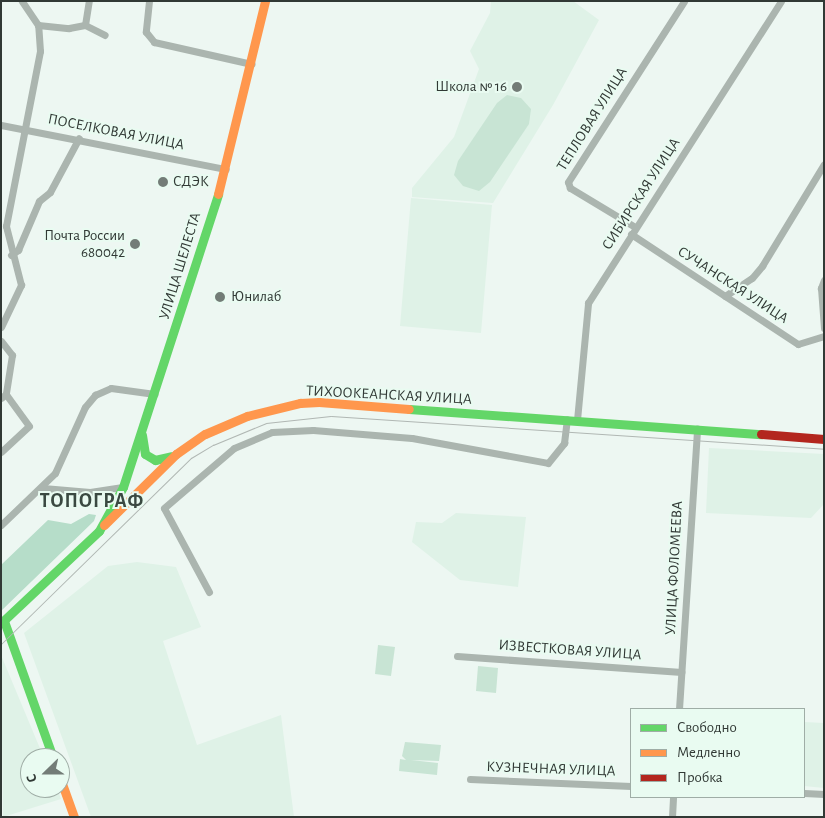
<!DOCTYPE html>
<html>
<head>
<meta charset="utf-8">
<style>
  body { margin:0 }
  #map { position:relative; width:825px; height:818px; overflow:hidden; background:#edf7f2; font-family:"Alegreya Sans",sans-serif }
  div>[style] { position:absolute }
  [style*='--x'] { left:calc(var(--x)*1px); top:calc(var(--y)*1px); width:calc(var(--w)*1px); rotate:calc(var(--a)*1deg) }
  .built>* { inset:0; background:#dff2e7 }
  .green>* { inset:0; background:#c8e4d4 }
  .forest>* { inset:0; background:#b6ddc9 }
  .street>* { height:7px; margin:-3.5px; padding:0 3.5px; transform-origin:3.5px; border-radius:3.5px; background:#abb5af }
  .fast>* { height:9px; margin:-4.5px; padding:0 4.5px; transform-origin:4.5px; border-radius:4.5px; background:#63d668 }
  .slow>* { height:9px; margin:-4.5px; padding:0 4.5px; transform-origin:4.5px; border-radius:4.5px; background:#ff974d }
  .jam>* { height:9px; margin:-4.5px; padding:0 4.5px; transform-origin:4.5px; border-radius:4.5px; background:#b3261e }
  .tram>* { height:1px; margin:-0.5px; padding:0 0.5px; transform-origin:0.5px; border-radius:0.5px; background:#b0b7b3 }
  .dots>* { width:14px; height:14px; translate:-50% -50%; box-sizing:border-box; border:2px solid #e9fbf1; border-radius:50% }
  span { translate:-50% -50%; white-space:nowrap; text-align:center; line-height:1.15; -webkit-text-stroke:4px #e9fbf1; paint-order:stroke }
  .poi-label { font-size:15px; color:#313935 }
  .right { translate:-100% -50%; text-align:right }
  .left { translate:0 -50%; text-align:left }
  .street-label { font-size:15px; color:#313935 }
  .district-label { font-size:20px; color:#3a4941; font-weight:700; letter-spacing:1px }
  .frame { position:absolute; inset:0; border:2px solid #313935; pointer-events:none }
  .legend { position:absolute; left:630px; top:708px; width:175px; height:90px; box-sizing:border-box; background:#e9fbf1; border:1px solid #9fada6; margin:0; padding:6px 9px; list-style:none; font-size:15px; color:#313935 }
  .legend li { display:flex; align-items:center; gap:10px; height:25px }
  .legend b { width:25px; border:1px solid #9fada6 }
  .north { position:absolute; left:20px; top:748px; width:50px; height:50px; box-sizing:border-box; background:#e9fbf1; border:1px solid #9fada6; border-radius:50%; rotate:248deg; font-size:14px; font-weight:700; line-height:20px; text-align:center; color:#313935 }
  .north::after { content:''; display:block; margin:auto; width:18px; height:22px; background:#737c77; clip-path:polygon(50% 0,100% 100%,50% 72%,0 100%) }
</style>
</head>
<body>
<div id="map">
  <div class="built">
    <div style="clip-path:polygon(491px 1px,573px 1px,599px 20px,553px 105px,493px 203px,412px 197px,412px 188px,454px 137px,479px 69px,470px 51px,490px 13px)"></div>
    <div style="clip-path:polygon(411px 198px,492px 205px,481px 333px,400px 326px)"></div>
    <div style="clip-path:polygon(709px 448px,824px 454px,824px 504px,811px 518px,706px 513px)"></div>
    <div style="clip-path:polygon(456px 513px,526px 517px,518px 587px,460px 580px,412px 542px,416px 522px,442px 523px)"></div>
    <div style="clip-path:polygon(137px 562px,176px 567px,201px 627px,163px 641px,197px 745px,281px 715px,294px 817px,91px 817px,24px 633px,108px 566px)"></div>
    <div style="clip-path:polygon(1px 655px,44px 758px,30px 758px,30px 788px,57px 788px,61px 799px,3px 817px)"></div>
    <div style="clip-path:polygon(804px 722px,824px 723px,824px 788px,804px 786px)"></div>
  </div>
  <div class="green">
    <div style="clip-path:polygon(507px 95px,521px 98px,531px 109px,529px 124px,490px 182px,479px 191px,463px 186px,454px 175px,458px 161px,497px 103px)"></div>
    <div style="clip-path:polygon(378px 645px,395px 647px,391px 676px,375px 674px)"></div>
    <div style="clip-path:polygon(478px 666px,498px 668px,496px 693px,476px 691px)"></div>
    <div style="clip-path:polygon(405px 742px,441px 745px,439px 761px,411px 760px,438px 763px,437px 775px,399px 771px,400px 759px,406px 760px,402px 756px)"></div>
  </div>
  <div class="forest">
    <div style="clip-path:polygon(89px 514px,96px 515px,94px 521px,1px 611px,1px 565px,48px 520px,71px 524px)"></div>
  </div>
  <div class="street">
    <div style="--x:149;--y:1;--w:31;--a:96"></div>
    <div style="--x:146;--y:32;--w:13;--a:51"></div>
    <div style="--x:154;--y:42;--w:100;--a:12.7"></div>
    <div style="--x:38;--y:25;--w:31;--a:6"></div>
    <div style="--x:69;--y:28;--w:16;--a:-11"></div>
    <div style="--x:85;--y:25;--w:22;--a:27"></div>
    <div style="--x:85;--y:25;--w:24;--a:-81"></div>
    <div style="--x:1;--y:125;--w:229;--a:11.1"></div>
    <div style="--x:635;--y:227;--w:76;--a:-149"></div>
    <div style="--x:570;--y:188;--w:6;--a:-108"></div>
    <div style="--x:568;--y:182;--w:215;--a:-57.3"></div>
    <div style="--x:631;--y:234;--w:200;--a:33.4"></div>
    <div style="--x:798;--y:344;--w:27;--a:-17"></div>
    <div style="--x:11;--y:255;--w:9;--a:-36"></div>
    <div style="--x:18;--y:250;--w:53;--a:-66.8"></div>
    <div style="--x:39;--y:201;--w:14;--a:-39"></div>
    <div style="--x:50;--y:192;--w:61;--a:-61.8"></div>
    <div style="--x:824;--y:280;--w:9;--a:111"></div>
    <div style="--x:821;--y:288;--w:40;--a:85.7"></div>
    <div style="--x:725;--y:296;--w:32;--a:-34"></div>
    <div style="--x:752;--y:278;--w:16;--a:-50"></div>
    <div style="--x:762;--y:266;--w:119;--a:-58.7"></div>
    <div style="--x:1;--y:327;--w:47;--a:-64.5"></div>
    <div style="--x:21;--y:285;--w:61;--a:-104.3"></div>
    <div style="--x:6;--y:226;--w:178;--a:-79"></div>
    <div style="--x:40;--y:51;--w:26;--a:-94"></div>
    <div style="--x:38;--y:25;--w:29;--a:-124"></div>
    <div style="--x:1;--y:341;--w:18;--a:52"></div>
    <div style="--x:12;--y:355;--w:39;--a:99"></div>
    <div style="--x:6;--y:394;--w:6;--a:141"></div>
    <div style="--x:577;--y:420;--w:118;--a:-84.6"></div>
    <div style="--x:588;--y:303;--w:358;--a:-57.4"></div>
    <div style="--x:1;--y:452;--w:38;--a:-43"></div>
    <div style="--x:29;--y:426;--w:39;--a:-126"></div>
    <div style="--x:43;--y:488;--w:47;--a:4.9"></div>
    <div style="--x:90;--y:492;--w:33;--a:-9"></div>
    <div style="--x:1;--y:525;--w:75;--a:-43.9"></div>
    <div style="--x:55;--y:473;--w:72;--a:-65.6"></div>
    <div style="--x:85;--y:407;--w:16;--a:-50"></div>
    <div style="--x:95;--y:395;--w:17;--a:-24"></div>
    <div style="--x:111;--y:388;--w:44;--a:7.8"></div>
    <div style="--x:209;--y:592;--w:95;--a:-118.2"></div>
    <div style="--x:164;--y:508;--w:92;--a:-40.6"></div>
    <div style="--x:234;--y:448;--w:41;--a:-22.8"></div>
    <div style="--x:272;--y:432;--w:41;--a:-2.8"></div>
    <div style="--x:313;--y:430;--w:99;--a:4.6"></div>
    <div style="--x:412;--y:438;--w:138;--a:10.4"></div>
    <div style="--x:548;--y:463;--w:26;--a:-51"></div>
    <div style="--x:564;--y:443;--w:24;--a:-83"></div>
    <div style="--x:457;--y:656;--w:225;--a:4.1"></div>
    <div style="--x:679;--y:709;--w:281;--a:-86.3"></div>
    <div style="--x:470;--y:779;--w:161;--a:2.5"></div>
    <div style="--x:804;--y:793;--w:20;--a:3"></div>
    <div style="--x:672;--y:817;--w:20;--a:-87"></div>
  </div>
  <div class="fast">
    <div style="--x:409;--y:409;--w:353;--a:4.1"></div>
    <div style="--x:142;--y:435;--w:19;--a:81"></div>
    <div style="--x:145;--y:454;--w:12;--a:31"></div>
    <div style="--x:155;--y:460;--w:17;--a:-13"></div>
    <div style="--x:4;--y:621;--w:145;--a:70.3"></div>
    <div style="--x:1;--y:623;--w:134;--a:-43.2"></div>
    <div style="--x:99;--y:531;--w:50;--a:-61.4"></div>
    <div style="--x:123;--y:487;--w:308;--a:-72"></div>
  </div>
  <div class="slow">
    <div style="--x:218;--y:194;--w:199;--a:-76.3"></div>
    <div style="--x:104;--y:525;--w:101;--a:-44.6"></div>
    <div style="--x:176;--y:454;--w:35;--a:-35"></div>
    <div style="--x:205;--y:434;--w:46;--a:-23.2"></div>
    <div style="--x:247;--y:416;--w:55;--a:-13.8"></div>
    <div style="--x:300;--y:403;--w:19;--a:-3"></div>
    <div style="--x:319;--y:402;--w:90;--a:4.4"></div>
    <div style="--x:60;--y:778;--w:41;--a:70.3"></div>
  </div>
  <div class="jam">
    <div style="--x:761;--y:434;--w:63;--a:4.5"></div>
  </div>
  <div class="tram">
    <div style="--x:1;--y:644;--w:266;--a:-44.4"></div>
    <div style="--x:191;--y:458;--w:26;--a:-31"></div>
    <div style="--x:213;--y:445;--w:57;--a:-22.5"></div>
    <div style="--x:266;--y:423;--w:65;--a:-6.1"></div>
    <div style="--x:331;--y:416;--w:494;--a:3.8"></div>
  </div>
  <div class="dots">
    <div style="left:517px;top:87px;background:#737c77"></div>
    <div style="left:163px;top:182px;background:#737c77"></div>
    <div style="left:135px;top:244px;background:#737c77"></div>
    <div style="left:220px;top:297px;background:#737c77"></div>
  </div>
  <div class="poi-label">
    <span class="right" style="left:507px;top:87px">Школа № 16</span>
    <span class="left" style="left:173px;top:182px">СДЭК</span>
    <span class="right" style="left:125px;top:244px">Почта России<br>680042</span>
    <span class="left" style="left:231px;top:297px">Юнилаб</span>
  </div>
  <div class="street-label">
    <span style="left:592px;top:119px;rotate:-58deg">ТЕПЛОВАЯ УЛИЦА</span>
    <span style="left:116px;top:132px;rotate:11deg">ПОСЕЛКОВАЯ УЛИЦА</span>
    <span style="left:641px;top:194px;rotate:-57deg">СИБИРСКАЯ УЛИЦА</span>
    <span style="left:180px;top:266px;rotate:-73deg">УЛИЦА ШЕЛЕСТА</span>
    <span style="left:733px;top:285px;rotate:33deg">СУЧАНСКАЯ УЛИЦА</span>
    <span style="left:389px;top:395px;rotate:3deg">ТИХООКЕАНСКАЯ УЛИЦА</span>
    <span style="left:674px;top:568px;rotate:-87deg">УЛИЦА ФОЛОМЕЕВА</span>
    <span style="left:570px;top:650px;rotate:4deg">ИЗВЕСТКОВАЯ УЛИЦА</span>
    <span style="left:551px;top:769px;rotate:2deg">КУЗНЕЧНАЯ УЛИЦА</span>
  </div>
  <div class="district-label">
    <span style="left:92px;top:501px">ТОПОГРАФ</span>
  </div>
  <div class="frame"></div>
  <ul class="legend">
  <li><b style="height:6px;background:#63d668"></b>Свободно</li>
  <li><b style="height:6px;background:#ff974d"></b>Медленно</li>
  <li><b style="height:6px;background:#b3261e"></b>Пробка</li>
  </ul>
  <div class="north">С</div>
</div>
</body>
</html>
